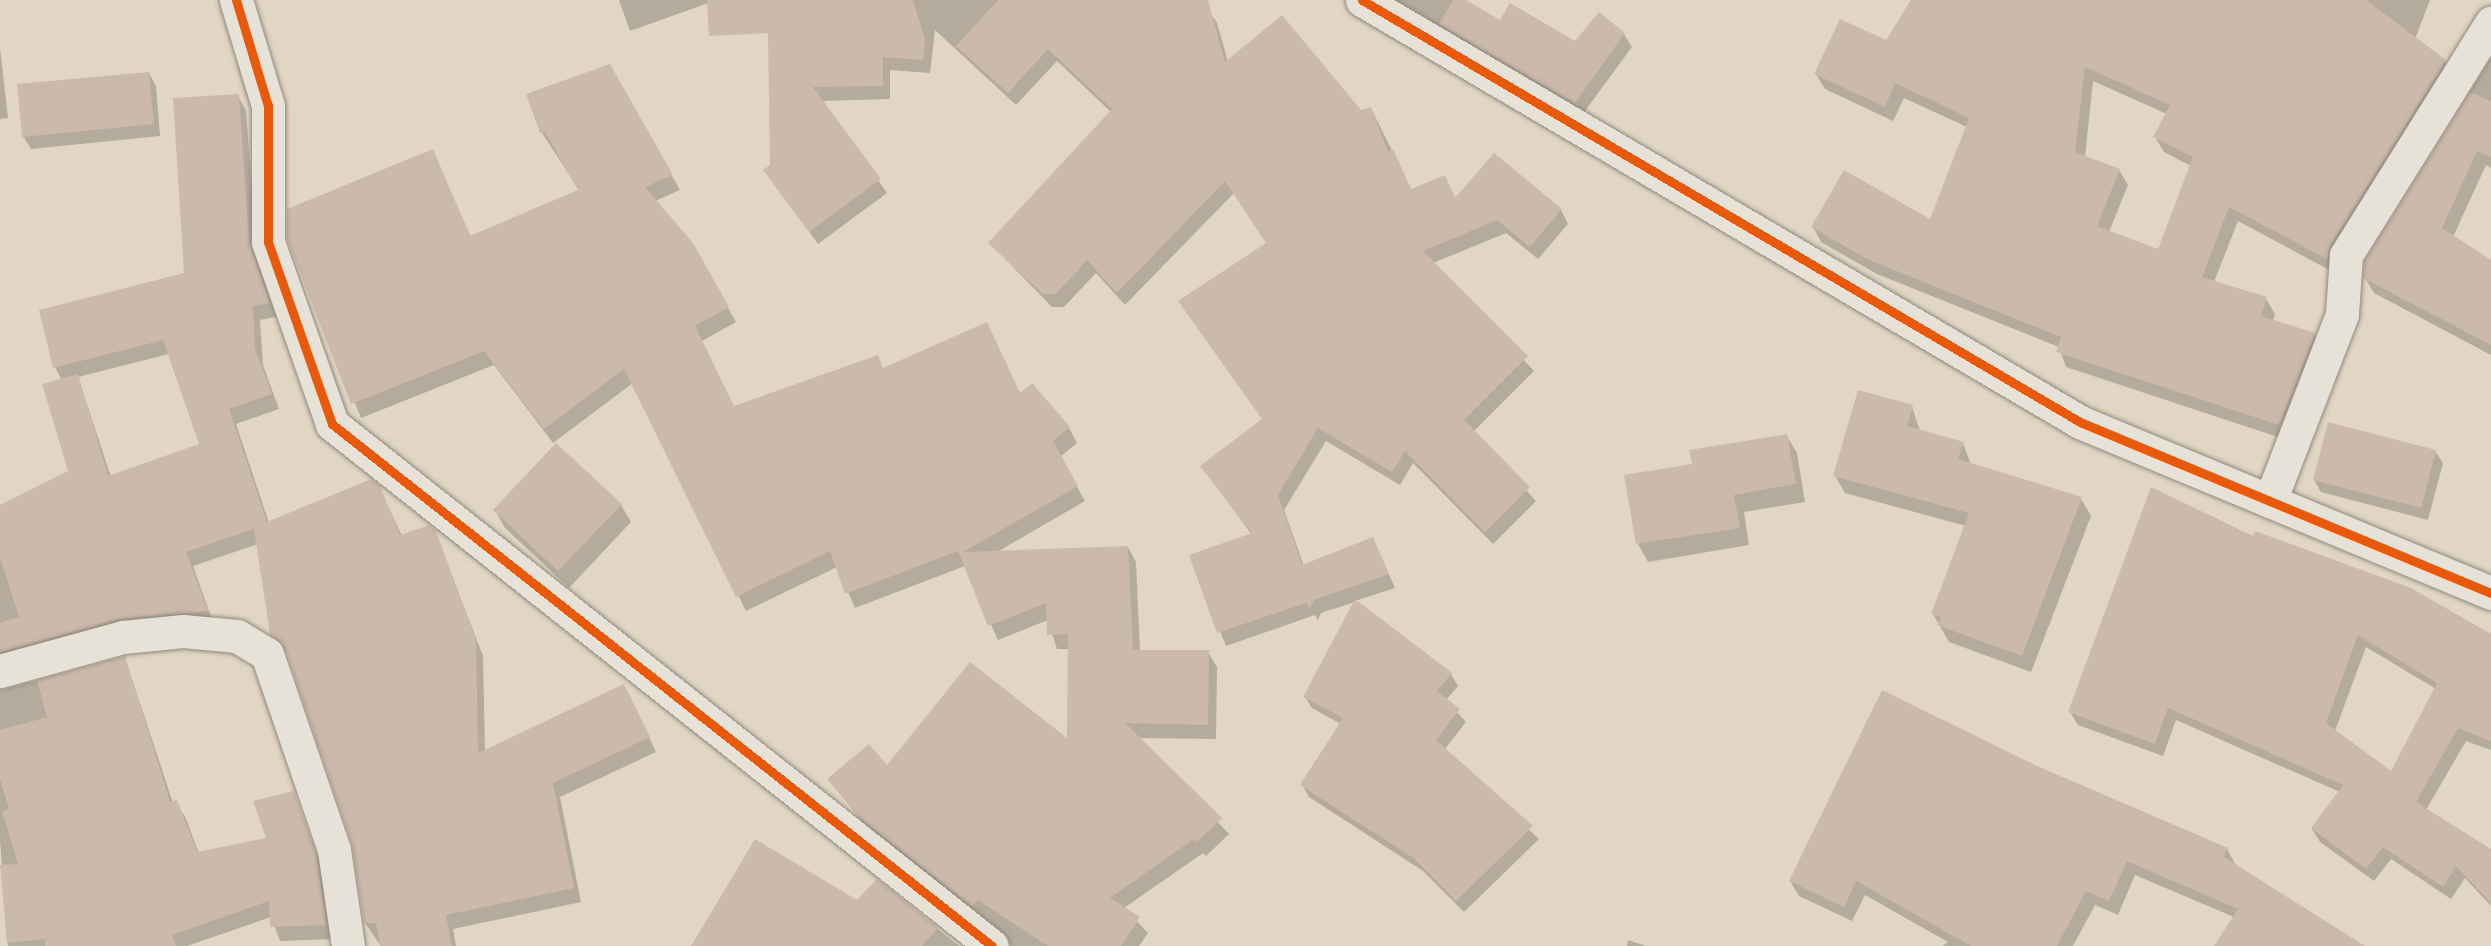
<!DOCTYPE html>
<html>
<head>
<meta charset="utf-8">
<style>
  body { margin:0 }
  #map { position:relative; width:2491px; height:946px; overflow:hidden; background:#e1d6c3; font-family:"IM FELL Great Primer",serif }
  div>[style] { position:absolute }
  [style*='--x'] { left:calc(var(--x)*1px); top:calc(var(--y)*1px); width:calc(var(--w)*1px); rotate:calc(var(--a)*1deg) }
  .shadow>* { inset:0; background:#0003 }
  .building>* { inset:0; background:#cbb9ab }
  .roads { filter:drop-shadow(0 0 2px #91897d) drop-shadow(0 0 2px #91897d) }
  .street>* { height:33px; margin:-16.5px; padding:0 16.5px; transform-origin:16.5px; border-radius:16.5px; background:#e7e2d8 }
  .cycleway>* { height:9px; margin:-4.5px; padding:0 4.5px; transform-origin:4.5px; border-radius:4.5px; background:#e8590c }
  span { translate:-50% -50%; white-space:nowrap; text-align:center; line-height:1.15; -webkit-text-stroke:5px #f4e7d0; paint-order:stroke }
</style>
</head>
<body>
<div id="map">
  <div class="shadow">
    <div style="clip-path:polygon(619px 0,717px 0,630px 31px)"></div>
    <div style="clip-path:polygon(861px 0,1202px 0,1217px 23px,1228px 62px,1360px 112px,1371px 108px,1412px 191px,1444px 177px,1456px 199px,1561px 210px,1568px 224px,1538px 259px,1506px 233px,1433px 263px,1534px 371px,1473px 432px,1536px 501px,1493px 544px,1413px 463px,1400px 485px,1326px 441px,1284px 510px,1304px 566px,1373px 539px,1395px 588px,1355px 601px,1451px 674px,1458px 686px,1446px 700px,1466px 722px,1444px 750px,1539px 839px,1464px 912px,1423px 871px,1309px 797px,1302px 785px,1341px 724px,1312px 708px,1305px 697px,1355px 602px,1321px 613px,1318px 620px,1315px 615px,1226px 646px,1191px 556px,1252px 535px,1202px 466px,1263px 420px,1180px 302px,1267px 244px,1234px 193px,1125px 305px,1096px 273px,1064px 307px,1052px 307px,990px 243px,1111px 112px,1057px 61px,1016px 105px,935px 30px,930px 73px,890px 70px,890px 99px,821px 101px,887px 193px,818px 244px,765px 170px,771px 165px,770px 25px)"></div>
    <div style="clip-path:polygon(1388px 0,1463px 0,1500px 22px,1575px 43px,1624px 34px,1632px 47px,1582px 115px)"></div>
    <div style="clip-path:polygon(evenodd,1913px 0,2430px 0,2415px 39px,2445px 61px,2453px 76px,2335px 273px,2238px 221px,2214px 282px,2266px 299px,2275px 314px,2273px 321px,2314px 334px,2322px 349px,2287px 440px,2066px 367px,2059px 347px,1877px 274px,1821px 242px,1813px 227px,1930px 221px,1967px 127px,1904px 98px,1893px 121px,1825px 89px,1816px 74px,1887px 42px,1913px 0,2093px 81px,2167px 114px,2155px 137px,2164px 152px,2191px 166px,2159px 251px,2109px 232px,2128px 185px,2119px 170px,2085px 157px,2093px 81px)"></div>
    <div style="clip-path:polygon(0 47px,8px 118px,0 119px)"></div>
    <div style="clip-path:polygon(2491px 57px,2491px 168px,2486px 165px,2453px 237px,2491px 262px,2491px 355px,2374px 293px,2365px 278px,2366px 261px)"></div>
    <div style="clip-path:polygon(609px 66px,680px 190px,655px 201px,692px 244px,736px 322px,702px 341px,734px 407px,877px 357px,884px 369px,986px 324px,1021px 395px,1069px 428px,1077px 443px,1060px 457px,1085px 501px,997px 552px,1128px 547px,1136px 562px,1140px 651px,1208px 652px,1217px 667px,1216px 739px,1138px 738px,1229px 834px,1206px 856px,1203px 853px,1124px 908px,1148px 933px,1139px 946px,1011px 946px,870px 832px,829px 779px,1069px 741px,1069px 649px,1057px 649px,1048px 620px,998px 640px,965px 566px,855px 608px,837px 567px,746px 611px,633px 383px,553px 443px,494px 365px,361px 418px,288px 239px,432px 151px,471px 237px,580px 191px,542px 133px,528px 95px)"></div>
    <div style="clip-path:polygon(149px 73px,156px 86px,160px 136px,31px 149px,23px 136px)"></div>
    <div style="clip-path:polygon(evenodd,238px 96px,246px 110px,257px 258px,276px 317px,260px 320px,263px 365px,279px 409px,236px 424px,269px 523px,379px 487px,402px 536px,435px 532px,483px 656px,485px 751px,631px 700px,656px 752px,560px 797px,581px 902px,453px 929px,456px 946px,381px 946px,365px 923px,353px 844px,290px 657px,272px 634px,258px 544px,193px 566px,214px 625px,0 670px,0 507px,69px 472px,62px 380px,55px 367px,186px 274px,238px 96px,169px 354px,201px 445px,111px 477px,78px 377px,169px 354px)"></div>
    <div style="clip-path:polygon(1912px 407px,1920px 431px,1963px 443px,1971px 465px,2081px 499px,2091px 516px,2031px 672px,1949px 642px,1933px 614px,1966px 526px,1845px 493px,1835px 476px)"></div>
    <div style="clip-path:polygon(1786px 435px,1797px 453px,1805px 502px,1744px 512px,1749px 545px,1648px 562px,1638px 544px,1626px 476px,1694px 466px)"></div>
    <div style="clip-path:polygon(2435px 451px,2443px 463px,2428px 520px,2321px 492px,2314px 480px)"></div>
    <div style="clip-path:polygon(621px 505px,631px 522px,569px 588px,505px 528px,495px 510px)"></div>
    <div style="clip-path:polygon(evenodd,2254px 538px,2491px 636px,2491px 750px,2466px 741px,2426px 810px,2491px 850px,2491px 906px,2465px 878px,2451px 899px,2391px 859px,2374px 881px,2320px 842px,2312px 829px,2340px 792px,2176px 720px,2163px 756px,2078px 725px,2070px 712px,2254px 538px,2366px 647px,2436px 689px,2392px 774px,2335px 731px,2366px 647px)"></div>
    <div style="clip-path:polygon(125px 658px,173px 803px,185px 816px,199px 854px,268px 839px,293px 793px,323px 870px,333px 939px,280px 941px,271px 917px,187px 946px,8px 946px,0 841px,0 690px)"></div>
    <div style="clip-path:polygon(2036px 768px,2227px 849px,2235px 864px,2352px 946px,2216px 946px,2234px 917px,2135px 875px,2118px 915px,2095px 905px,2073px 946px,1943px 946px,1948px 942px,1865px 895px,1852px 921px,1799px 896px,1790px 881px)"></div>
    <div style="clip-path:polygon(877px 881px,959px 946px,693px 946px,857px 902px)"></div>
    <div style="clip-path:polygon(1628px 940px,1646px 946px,1627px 946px)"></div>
  </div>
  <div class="building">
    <div style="clip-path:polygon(707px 0,913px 0,925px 40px,923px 60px,883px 57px,883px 86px,813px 87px,881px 179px,809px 232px,763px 170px,770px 165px,768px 33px,709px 36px)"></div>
    <div style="clip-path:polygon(998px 0,1208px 0,1225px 62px,1282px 15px,1361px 110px,1371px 107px,1388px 152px,1393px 149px,1411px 189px,1445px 175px,1455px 198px,1494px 153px,1562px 209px,1530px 247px,1497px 220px,1423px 251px,1528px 356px,1464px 420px,1530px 487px,1485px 532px,1405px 451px,1392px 472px,1318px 428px,1278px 495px,1302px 565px,1373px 537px,1389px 574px,1314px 600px,1310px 608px,1306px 603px,1217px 633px,1189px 555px,1252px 533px,1200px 466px,1262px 419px,1178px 301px,1266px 243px,1225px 181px,1117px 293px,1087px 260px,1056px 294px,1043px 294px,988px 243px,1112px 109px,1048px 49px,1008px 93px,956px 46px)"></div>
    <div style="clip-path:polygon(1453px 0,1466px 0,1500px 20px,1510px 3px,1575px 41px,1599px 12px,1625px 33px,1575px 103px,1439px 24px)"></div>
    <div style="clip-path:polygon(evenodd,1911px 0,2366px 0,2446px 60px,2330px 245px,2327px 259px,2229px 207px,2202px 277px,2267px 297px,2261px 316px,2315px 333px,2279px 425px,2056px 352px,2061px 337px,1867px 259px,1811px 227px,1844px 170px,1930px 219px,1969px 118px,1895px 83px,1885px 107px,1814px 74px,1840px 19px,1886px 40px,1911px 0,2085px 67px,2170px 105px,2153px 137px,2193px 157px,2158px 249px,2097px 226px,2120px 169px,2075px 152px,2085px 67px)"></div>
    <div style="clip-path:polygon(610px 64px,673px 175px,645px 187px,693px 243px,729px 307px,695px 326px,734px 406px,878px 355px,883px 368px,987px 322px,1020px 393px,1032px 383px,1070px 427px,1053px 441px,1078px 486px,963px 552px,1128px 546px,1133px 650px,1209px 650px,1208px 725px,1125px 723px,1222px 818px,1197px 842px,1194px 839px,1110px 898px,1140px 917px,1121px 946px,1048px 946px,978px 900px,972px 906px,860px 818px,827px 779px,869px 744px,887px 765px,970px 662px,1067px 738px,1068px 634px,1047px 635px,1046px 603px,988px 626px,958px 551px,845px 594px,830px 551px,736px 597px,624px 369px,544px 429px,484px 351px,351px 404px,287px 239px,287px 209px,433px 149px,470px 236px,578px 190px,545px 132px,540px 133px,526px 94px)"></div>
    <div style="clip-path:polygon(149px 72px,154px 124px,22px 137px,17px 84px)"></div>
    <div style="clip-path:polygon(2470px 92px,2491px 101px,2491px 157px,2477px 151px,2442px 228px,2491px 260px,2491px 345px,2363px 278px,2364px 261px)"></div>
    <div style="clip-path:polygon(239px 94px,249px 242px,270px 303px,253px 306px,255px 349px,272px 394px,229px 409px,267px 522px,371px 479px,380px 486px,400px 535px,429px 525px,436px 531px,476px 640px,478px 753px,624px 684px,650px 737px,553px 783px,574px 888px,446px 915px,452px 946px,380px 946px,376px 923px,364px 923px,352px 844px,285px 648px,270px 634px,254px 529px,186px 552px,208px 611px,118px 619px,0 652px,0 623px,19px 617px,0 557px,0 505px,68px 471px,42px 384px,78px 374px,108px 476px,199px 444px,163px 340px,53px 368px,39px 310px,184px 273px,173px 98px)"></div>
    <div style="clip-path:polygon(1858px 390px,1913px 405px,1907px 426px,1964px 442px,1958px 459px,2082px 497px,2022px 656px,1937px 625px,1941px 617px,1931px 614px,1969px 513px,1833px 476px)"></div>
    <div style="clip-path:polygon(2328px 422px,2436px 450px,2421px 508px,2313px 480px)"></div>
    <div style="clip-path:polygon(1787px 434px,1796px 484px,1734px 495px,1740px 528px,1636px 544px,1624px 475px,1692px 464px,1689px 450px)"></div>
    <div style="clip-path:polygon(556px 443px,622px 504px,558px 571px,493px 510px)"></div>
    <div style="clip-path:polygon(evenodd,2151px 487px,2253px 536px,2255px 531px,2411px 588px,2491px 634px,2491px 741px,2458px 728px,2416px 802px,2491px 849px,2491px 903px,2456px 866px,2443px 887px,2383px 847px,2366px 869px,2311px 828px,2343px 785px,2168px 708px,2155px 744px,2068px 712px,2151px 487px,2358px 635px,2437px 683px,2391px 771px,2326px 723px,2358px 635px)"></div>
    <div style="clip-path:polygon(1355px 599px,1452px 673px,1437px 691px,1460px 709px,1436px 740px,1533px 826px,1456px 901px,1415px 859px,1300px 785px,1343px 718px,1303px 697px)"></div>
    <div style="clip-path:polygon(125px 656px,170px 802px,177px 800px,197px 852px,266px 838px,253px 801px,294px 791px,316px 854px,326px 925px,270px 927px,269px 901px,172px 935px,176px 946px,45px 946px,45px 939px,7px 943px,0 865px,18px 864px,2px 811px,9px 809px,0 779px,0 730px,47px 717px,37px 680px)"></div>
    <div style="clip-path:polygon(1882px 690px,2037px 766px,2228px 848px,2224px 857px,2365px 946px,2214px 946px,2238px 909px,2127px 861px,2109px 901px,2086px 891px,2057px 946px,1971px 946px,1856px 881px,1844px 907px,1789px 881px)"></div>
    <div style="clip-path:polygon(755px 839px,857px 900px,877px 879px,938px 928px,922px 946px,691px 946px)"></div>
  </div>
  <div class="roads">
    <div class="street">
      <div style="--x:236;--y:0;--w:111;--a:73.2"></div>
      <div style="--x:268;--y:106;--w:136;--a:90"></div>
      <div style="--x:268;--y:242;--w:193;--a:70.6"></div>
      <div style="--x:332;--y:424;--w:841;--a:38.34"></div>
      <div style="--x:1362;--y:0;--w:833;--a:30.44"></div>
      <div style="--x:2080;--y:422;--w:445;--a:22.6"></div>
      <div style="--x:2270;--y:501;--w:200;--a:-68.9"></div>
      <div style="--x:2342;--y:314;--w:59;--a:-86.1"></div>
      <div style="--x:2346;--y:255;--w:274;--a:-58"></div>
      <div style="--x:0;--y:671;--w:128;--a:-15.5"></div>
      <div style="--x:123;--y:637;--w:60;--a:-5.7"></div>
      <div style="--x:183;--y:631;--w:54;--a:5.3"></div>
      <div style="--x:237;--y:636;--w:35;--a:31"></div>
      <div style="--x:267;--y:654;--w:207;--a:71.1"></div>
      <div style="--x:334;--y:850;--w:97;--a:81.7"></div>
    </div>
  </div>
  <div class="cycleway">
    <div style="--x:236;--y:0;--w:111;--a:73.2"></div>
    <div style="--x:268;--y:106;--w:136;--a:90"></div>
    <div style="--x:268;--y:242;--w:193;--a:70.6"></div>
    <div style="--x:332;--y:424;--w:841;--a:38.34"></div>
    <div style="--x:1362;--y:0;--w:833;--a:30.44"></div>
    <div style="--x:2080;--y:422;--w:445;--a:22.6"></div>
  </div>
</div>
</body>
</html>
